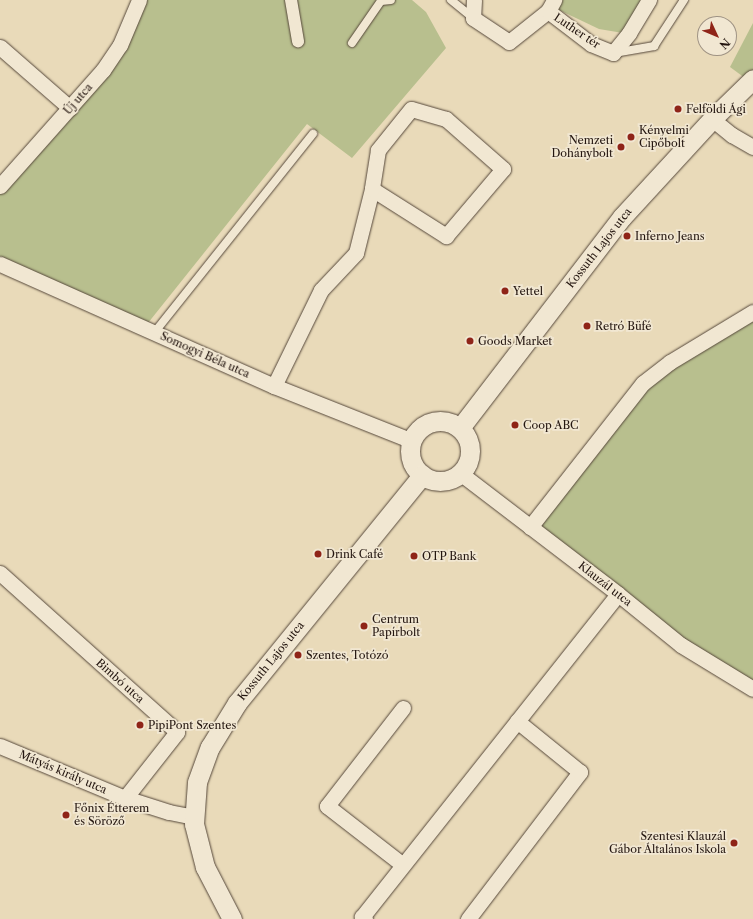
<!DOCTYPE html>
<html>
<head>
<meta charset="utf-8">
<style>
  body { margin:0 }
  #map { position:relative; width:753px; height:919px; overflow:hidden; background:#e9dab9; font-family:"Libre Caslon Text",serif }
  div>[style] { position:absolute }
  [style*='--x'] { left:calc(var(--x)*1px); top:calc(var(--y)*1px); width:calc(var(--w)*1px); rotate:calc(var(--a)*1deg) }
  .green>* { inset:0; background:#b8bf8e }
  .roads { filter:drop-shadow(0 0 1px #55473a) drop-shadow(0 0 1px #55473a) }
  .service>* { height:8px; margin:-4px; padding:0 4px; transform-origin:4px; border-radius:4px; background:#f1e7d2 }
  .pedestrian>* { height:12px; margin:-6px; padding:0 6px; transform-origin:6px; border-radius:6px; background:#f1e7d2 }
  .minor>* { height:15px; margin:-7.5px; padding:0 7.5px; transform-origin:7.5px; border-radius:7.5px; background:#f1e7d2 }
  .tertiary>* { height:19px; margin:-9.5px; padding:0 9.5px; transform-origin:9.5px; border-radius:9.5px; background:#f1e7d2 }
  .tertiary>.ring { margin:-9.5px; padding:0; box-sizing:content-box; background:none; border:19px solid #f1e7d2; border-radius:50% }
  .dots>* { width:11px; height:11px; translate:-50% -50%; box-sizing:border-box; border:2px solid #f1e7d2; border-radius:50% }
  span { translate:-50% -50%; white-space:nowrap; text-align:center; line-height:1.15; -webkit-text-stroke:3.5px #f1e7d2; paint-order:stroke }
  .street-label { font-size:11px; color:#241610 }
  .poi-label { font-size:11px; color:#241610 }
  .left { translate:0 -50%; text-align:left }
  .right { translate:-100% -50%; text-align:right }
  .north { position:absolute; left:697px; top:16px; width:40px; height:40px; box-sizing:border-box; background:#f1e7d2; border:1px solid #9f9384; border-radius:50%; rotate:134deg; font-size:11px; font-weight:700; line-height:16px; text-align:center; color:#241610 }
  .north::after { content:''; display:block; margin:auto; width:14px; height:18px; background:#8f2418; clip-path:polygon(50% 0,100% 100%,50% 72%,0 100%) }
</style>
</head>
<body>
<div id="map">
  <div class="green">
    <div style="clip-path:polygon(139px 0,412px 0,426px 12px,446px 48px,352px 158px,307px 124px,144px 328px,0 264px,0 187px,103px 70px)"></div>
    <div style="clip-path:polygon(561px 0,641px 0,623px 33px,599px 29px,557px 9px)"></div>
    <div style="clip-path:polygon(753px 23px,753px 79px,749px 81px,730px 67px)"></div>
    <div style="clip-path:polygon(753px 312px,753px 689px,530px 527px,643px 383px)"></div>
  </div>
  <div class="roads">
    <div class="service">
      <div style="--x:451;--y:0;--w:28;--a:39"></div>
      <div style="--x:352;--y:43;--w:51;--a:-55.4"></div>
      <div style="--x:381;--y:1;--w:10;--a:-6"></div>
      <div style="--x:614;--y:53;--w:41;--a:-9.9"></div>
      <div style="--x:654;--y:46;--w:55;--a:-56.9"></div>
      <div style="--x:154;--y:333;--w:255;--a:-51.4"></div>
    </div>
    <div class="pedestrian">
      <div style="--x:291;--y:0;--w:42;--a:80.3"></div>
    </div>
    <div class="minor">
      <div style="--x:474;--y:0;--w:18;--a:93"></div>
      <div style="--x:473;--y:18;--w:43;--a:33.7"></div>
      <div style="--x:509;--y:42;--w:50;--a:-38.5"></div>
      <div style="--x:548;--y:11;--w:13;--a:-61"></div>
      <div style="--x:548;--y:11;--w:54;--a:37.5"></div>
      <div style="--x:591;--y:44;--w:24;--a:22"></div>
      <div style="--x:613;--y:53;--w:26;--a:-51"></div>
      <div style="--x:629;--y:33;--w:39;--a:-59"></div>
      <div style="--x:0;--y:47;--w:93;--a:41.1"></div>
      <div style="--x:712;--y:119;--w:26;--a:39"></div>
      <div style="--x:732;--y:135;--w:24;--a:30"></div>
      <div style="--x:0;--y:186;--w:155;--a:-48.4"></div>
      <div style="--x:103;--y:70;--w:30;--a:-56"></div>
      <div style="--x:120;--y:45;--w:49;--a:-67.1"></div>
      <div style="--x:0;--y:264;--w:300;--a:24"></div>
      <div style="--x:274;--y:386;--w:149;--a:21.7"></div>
      <div style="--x:274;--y:386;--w:107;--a:-63.9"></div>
      <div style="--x:321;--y:290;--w:51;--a:-46.6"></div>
      <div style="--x:356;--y:253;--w:66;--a:-76"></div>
      <div style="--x:372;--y:189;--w:88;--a:32.4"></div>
      <div style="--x:446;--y:236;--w:88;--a:-49.6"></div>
      <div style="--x:503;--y:169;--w:76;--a:-138.7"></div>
      <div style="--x:446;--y:119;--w:36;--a:-164"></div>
      <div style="--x:411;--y:109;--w:53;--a:128.8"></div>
      <div style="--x:378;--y:150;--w:39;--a:99"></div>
      <div style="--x:460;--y:473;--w:199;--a:37.4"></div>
      <div style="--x:618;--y:594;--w:81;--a:39"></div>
      <div style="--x:681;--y:645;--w:84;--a:31.4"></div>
      <div style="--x:530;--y:527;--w:183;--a:-51.9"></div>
      <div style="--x:643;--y:383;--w:34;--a:-38"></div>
      <div style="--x:670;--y:362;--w:97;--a:-31.1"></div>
      <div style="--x:0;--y:573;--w:238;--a:41.9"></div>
      <div style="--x:177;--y:732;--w:84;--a:128.2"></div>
      <div style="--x:403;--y:708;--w:124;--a:127.8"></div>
      <div style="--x:327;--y:806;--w:96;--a:37.8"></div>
      <div style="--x:0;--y:746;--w:135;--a:22.6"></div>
      <div style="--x:125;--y:798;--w:46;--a:17.7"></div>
      <div style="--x:169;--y:812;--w:25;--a:11"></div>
      <div style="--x:365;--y:919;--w:4;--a:-146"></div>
      <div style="--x:362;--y:917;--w:412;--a:-51.6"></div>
      <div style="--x:468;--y:919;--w:185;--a:-52.7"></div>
      <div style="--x:580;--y:772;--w:81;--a:-141"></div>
    </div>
    <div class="tertiary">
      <div class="ring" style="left:410px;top:421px;width:41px;height:41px"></div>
      <div style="--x:460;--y:428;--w:266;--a:-52.5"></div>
      <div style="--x:622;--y:217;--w:133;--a:-47.4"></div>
      <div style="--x:712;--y:119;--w:57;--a:-44.3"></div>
      <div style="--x:232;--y:919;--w:59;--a:-117.4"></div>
      <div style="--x:205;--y:867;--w:44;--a:-104.3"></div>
      <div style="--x:194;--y:824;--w:42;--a:-85.9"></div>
      <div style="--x:197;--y:782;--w:37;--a:-70"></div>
      <div style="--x:210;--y:747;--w:52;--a:-58.5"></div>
      <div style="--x:237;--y:703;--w:294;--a:-50.9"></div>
    </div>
  </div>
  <div class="dots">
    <div style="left:678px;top:109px;background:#8f2418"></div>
    <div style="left:631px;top:137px;background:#8f2418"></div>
    <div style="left:621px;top:147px;background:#8f2418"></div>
    <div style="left:627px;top:236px;background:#8f2418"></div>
    <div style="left:505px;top:291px;background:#8f2418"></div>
    <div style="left:587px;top:326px;background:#8f2418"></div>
    <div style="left:470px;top:341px;background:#8f2418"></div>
    <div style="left:515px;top:425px;background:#8f2418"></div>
    <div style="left:318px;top:554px;background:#8f2418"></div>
    <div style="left:414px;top:556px;background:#8f2418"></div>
    <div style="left:364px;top:626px;background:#8f2418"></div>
    <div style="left:298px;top:655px;background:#8f2418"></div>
    <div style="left:140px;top:725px;background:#8f2418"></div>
    <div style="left:66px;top:815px;background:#8f2418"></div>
    <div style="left:734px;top:843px;background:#8f2418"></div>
  </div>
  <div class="street-label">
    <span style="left:577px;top:31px;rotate:34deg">Luther tér</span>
    <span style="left:78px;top:99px;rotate:-49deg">Új utca</span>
    <span style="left:599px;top:248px;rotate:-52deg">Kossuth Lajos utca</span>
    <span style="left:205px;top:355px;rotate:24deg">Somogyi Béla utca</span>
    <span style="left:605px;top:584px;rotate:38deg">Klauzál utca</span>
    <span style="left:271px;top:661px;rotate:-51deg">Kossuth Lajos utca</span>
    <span style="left:120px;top:681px;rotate:42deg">Bimbó utca</span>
    <span style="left:63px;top:772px;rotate:23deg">Mátyás király utca</span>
  </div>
  <div class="poi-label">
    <span class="left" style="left:686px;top:109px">Felföldi Ági</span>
    <span class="left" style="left:639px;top:137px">Kényelmi<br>Cipőbolt</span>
    <span class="right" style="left:613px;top:147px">Nemzeti<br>Dohánybolt</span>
    <span class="left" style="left:635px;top:236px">Inferno Jeans</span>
    <span class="left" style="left:513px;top:291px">Yettel</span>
    <span class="left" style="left:595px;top:326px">Retró Büfé</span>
    <span class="left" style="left:478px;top:341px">Goods Market</span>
    <span class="left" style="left:523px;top:425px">Coop ABC</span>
    <span class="left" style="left:326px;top:554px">Drink Café</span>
    <span class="left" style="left:422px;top:556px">OTP Bank</span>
    <span class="left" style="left:372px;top:626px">Centrum<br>Papírbolt</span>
    <span class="left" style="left:306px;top:655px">Szentes, Totózó</span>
    <span class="left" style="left:148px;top:725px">PipiPont Szentes</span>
    <span class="left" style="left:74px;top:815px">Főnix Étterem<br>és Söröző</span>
    <span class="right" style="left:726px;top:843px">Szentesi Klauzál<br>Gábor Általános Iskola</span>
  </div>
  <div class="north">N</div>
</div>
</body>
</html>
